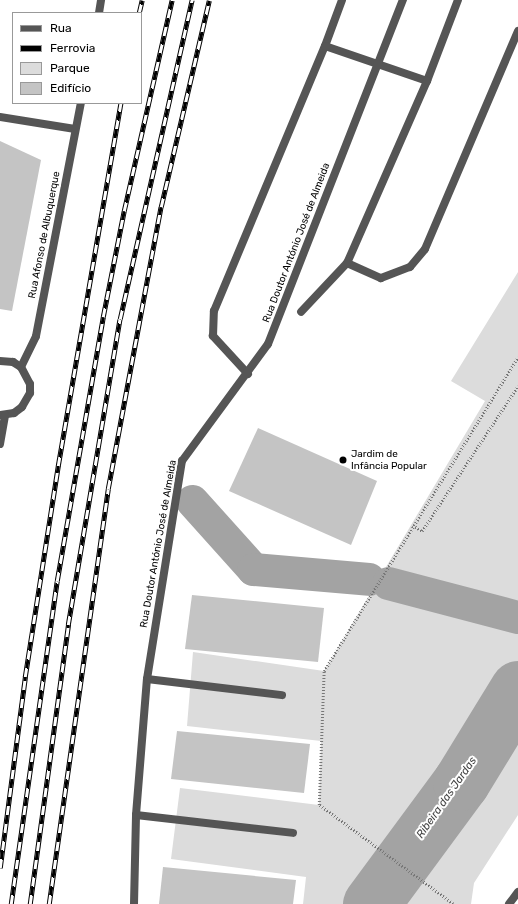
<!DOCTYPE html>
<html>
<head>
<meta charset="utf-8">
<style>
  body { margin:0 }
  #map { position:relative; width:518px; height:904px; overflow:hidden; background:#fff; font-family:Rubik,sans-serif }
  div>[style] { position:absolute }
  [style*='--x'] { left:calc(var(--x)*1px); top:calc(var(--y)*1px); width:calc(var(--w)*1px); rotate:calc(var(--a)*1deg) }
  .green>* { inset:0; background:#dcdcdc }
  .canal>* { height:33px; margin:-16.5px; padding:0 16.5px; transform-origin:16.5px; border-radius:16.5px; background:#a3a3a3 }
  .river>* { height:57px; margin:-28.5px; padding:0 28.5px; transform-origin:28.5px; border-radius:28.5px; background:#a3a3a3 }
  .building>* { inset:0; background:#c4c4c4 }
  .path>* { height:2.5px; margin-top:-1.25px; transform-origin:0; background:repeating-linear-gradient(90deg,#777 0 1px,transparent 0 3px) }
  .service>* { height:8px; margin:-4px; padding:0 4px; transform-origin:4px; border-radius:4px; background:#555 }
  .minor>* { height:8px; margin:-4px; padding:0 4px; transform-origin:4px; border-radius:4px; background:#555 }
  .rail>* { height:4.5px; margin-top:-2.25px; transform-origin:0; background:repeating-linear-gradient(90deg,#fff 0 9px,#000 0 18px); box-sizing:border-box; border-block:1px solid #000 }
  .dots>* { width:11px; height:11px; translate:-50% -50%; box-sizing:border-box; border:2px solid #fff; border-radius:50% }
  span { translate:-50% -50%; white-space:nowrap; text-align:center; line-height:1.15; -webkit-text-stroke:4px #fff; paint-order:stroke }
  .street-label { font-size:10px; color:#000 }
  .poi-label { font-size:10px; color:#000 }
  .left { translate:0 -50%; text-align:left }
  .water-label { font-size:11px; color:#444; font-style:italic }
  .legend { position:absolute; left:12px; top:12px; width:130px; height:92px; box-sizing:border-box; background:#fff; border:1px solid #999; margin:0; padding:5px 7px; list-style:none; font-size:12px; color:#000 }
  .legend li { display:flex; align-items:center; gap:8px; height:20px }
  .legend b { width:20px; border:1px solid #999 }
</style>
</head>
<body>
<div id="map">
  <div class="green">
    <div style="clip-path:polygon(518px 272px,518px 815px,474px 883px,471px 904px,303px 904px,306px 877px,171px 859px,180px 788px,319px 805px,321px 741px,187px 726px,193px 652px,324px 671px,485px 401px,451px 381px)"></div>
  </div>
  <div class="canal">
    <div style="--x:192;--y:501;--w:91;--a:48.1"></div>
    <div style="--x:253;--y:569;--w:116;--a:4.9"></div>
    <div style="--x:388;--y:583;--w:134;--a:14.7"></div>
  </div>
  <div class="river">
    <div style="--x:371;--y:904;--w:152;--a:-53.6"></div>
    <div style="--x:461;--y:782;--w:109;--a:-58.5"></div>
  </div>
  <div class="building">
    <div style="clip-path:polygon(0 141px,41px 160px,12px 311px,0 309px)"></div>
    <div style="clip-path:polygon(258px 428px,377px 481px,351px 545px,229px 491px)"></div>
    <div style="clip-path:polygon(192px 595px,324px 608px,318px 662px,185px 649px)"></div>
    <div style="clip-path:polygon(177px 731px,310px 744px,304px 793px,171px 779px)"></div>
    <div style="clip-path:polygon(163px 867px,296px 880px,293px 904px,159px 904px)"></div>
  </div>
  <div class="path">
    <div style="--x:413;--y:525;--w:11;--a:34"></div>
    <div style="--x:422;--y:531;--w:174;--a:-56.5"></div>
    <div style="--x:453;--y:904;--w:167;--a:-143.5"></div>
    <div style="--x:319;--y:805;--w:134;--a:-87.9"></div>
    <div style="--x:324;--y:671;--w:369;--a:-58.3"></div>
  </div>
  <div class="service">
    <div style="--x:325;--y:46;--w:49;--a:-69.7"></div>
    <div style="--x:427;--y:81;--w:87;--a:-69.1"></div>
    <div style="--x:0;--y:117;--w:76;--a:9.1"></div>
    <div style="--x:347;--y:263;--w:37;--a:24"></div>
    <div style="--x:381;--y:278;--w:31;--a:-21"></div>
    <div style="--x:410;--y:267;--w:23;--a:-50"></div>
    <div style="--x:425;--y:249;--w:237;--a:-66.9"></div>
    <div style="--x:248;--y:374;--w:52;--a:-132.6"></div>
    <div style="--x:213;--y:336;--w:25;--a:-88"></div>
    <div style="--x:214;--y:311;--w:287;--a:-67.3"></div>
    <div style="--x:325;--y:46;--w:108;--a:18.9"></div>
    <div style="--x:427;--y:81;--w:199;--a:113.7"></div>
    <div style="--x:347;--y:263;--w:67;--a:133.2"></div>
    <div style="--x:147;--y:679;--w:136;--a:6.8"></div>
    <div style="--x:136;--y:815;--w:158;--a:6.5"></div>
  </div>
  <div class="minor">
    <div style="--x:99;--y:13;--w:13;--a:-81"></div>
    <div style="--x:0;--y:361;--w:13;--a:4"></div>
    <div style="--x:13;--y:362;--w:9;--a:32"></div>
    <div style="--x:21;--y:367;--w:19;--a:62"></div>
    <div style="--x:30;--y:384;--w:9;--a:90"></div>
    <div style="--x:30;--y:393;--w:16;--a:120"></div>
    <div style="--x:22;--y:407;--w:10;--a:143"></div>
    <div style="--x:14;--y:413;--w:14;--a:172"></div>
    <div style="--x:21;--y:367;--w:34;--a:-64"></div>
    <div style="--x:36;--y:336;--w:237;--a:-79.1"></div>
    <div style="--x:0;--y:444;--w:29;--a:-80"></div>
    <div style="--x:134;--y:904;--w:89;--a:-88.7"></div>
    <div style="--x:136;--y:815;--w:136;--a:-85.4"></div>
    <div style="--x:147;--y:679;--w:221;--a:-80.9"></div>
    <div style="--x:182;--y:461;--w:145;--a:-53.7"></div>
    <div style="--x:268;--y:344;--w:370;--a:-68.6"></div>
    <div style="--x:509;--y:904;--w:15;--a:-53"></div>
  </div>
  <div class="rail">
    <div style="--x:139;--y:13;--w:13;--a:-77"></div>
    <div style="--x:0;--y:868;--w:193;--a:-82.5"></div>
    <div style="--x:25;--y:677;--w:214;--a:-81.1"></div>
    <div style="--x:58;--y:466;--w:368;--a:-80.2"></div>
    <div style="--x:11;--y:904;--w:326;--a:-81.9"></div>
    <div style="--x:57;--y:581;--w:268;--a:-80.1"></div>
    <div style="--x:103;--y:317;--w:108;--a:-78.8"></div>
    <div style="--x:124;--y:211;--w:216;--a:-77.2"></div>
    <div style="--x:30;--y:904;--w:282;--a:-82.2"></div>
    <div style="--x:68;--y:625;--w:310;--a:-80.4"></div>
    <div style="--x:120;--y:319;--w:327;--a:-77.3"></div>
    <div style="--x:49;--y:904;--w:419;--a:-81.9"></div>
    <div style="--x:108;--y:489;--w:287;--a:-79.4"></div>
    <div style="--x:161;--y:207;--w:212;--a:-76.9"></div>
  </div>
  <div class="dots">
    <div style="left:343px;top:460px;background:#000"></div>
  </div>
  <div class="street-label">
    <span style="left:45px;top:235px;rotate:-79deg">Rua Afonso de Albuquerque</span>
    <span style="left:297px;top:243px;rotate:-69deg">Rua Doutor António José de Almeida</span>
    <span style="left:159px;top:544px;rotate:-80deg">Rua Doutor António José de Almeida</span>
  </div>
  <div class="poi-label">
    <span class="left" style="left:351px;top:460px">Jardim de<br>Infância Popular</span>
  </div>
  <div class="water-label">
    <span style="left:447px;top:798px;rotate:-55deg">Ribeira das Jardas</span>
  </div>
  <ul class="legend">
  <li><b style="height:5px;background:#555"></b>Rua</li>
  <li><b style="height:5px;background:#000"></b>Ferrovia</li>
  <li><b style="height:11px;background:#dcdcdc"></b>Parque</li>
  <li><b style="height:11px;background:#c4c4c4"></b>Edifício</li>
  </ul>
</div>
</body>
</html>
